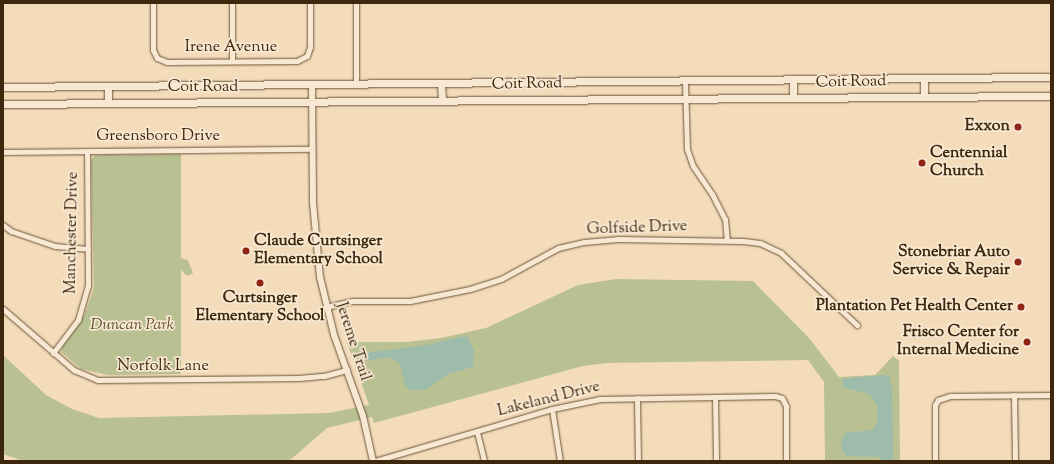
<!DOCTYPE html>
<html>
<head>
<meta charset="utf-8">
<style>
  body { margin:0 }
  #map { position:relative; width:1054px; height:464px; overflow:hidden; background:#f4dcbb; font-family:"Sorts Mill Goudy",serif }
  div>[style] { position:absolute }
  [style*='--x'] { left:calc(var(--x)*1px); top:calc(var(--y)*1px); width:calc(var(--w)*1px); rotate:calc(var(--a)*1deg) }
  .green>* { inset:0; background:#b9c192 }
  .water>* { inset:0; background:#9dbcab }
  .roads { filter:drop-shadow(0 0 1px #6b5438) drop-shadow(0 0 1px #6b5438) }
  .minor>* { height:5px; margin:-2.5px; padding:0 2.5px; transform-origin:2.5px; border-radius:2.5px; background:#f8e8d3 }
  .tertiary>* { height:6px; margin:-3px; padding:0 3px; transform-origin:3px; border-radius:3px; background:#f8e8d3 }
  .secondary>* { height:7px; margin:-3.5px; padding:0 3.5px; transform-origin:3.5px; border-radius:3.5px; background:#f8e8d3 }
  .dots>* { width:11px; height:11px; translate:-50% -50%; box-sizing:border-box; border:2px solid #f8e8d3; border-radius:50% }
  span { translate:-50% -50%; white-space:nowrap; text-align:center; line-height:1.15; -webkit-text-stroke:3.5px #f8e8d3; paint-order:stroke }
  .street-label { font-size:16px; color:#3d270d }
  .poi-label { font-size:16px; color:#3d270d; font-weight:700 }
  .right { translate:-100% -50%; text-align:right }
  .left { translate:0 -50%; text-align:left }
  .park-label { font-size:16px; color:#5c4e2e; font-style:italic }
  .frame { position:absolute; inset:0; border:4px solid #3d270d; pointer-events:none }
</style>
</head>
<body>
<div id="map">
  <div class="green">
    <div style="clip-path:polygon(181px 154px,181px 258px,188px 260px,193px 273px,187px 276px,181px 270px,181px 374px,108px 375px,81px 369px,61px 352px,62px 347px,84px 316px,94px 288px,91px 160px,95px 155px)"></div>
    <div style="clip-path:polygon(616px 279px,753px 281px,810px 339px,839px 377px,875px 375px,893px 356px,899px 361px,900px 461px,825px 461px,824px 382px,808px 360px,606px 363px,583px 366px,374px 423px,372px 417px,327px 428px,289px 461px,23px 461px,3px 454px,3px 355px,46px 395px,72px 409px,99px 418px,329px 413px,369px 405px,347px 342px,406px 342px,441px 338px,486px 328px,578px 285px)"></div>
  </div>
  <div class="water">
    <div style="clip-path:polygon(464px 336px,468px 337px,474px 351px,473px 367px,448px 374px,425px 390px,410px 390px,405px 385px,400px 364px,394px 360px,388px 357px,369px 361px,364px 358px,364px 353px,427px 345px)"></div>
    <div style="clip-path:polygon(882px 375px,889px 376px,892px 388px,893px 461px,884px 461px,879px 457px,847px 456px,842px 451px,841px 441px,845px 433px,873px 430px,877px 422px,877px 405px,869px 394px,842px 387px,843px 379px)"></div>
  </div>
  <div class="roads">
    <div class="minor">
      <div style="--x:153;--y:3;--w:47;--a:90"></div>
      <div style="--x:153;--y:50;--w:9;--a:63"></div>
      <div style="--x:157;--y:58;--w:11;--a:22"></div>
      <div style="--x:167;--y:62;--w:130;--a:-0.4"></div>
      <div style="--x:297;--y:61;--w:11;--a:-27"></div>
      <div style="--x:307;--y:56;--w:9;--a:-72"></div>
      <div style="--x:310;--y:47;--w:44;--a:-90"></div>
      <div style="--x:232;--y:3;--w:58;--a:90"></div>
      <div style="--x:356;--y:3;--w:81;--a:90"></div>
      <div style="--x:685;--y:82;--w:67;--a:88.3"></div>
      <div style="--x:687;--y:149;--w:18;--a:71"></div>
      <div style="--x:693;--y:166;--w:34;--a:56"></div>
      <div style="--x:712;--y:194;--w:28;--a:63"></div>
      <div style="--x:725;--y:219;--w:21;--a:85"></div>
      <div style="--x:3;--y:152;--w:309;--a:-0.6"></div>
      <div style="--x:3;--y:225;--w:10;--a:37"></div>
      <div style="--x:11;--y:231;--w:46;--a:18.8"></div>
      <div style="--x:55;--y:246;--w:33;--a:5"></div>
      <div style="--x:326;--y:307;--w:27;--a:-13"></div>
      <div style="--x:352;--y:301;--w:58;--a:0"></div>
      <div style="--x:410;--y:301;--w:61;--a:-11.3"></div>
      <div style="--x:470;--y:289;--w:33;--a:-18"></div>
      <div style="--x:501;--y:279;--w:65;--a:-28.5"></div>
      <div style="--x:558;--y:248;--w:27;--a:-13"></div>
      <div style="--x:584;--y:242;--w:33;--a:-5"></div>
      <div style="--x:617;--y:239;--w:126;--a:0.9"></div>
      <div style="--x:743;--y:241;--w:17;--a:7"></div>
      <div style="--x:760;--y:243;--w:23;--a:25"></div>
      <div style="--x:781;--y:253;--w:105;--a:43.5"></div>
      <div style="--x:3;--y:309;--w:94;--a:40.7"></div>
      <div style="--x:74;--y:370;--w:25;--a:23"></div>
      <div style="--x:97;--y:380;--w:202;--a:-0.6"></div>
      <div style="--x:299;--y:378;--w:25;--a:-5"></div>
      <div style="--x:324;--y:376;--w:24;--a:-15"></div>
      <div style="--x:53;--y:353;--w:41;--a:-52.9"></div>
      <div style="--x:78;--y:320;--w:35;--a:-74"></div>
      <div style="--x:88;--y:286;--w:135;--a:-90.4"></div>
      <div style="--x:1014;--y:395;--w:66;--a:89.1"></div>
      <div style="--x:715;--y:397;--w:64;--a:89.1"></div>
      <div style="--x:637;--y:398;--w:63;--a:89.1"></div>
      <div style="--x:552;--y:409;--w:53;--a:81.3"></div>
      <div style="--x:477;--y:432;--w:30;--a:76"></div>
      <div style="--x:375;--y:461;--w:184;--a:-16.4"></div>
      <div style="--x:552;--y:409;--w:49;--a:-11.8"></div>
      <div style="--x:600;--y:399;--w:175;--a:-1"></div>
      <div style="--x:775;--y:396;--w:7;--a:16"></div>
      <div style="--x:782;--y:398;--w:9;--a:63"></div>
      <div style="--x:786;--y:406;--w:55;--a:90"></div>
      <div style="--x:935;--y:461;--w:56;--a:-90"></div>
      <div style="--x:935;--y:405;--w:6;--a:-59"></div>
      <div style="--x:938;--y:400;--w:13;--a:-18"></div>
      <div style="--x:950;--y:396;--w:101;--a:-0.6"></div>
    </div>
    <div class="tertiary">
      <div style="--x:312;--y:85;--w:118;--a:89.5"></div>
      <div style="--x:313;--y:203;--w:74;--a:84.6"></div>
      <div style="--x:320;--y:277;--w:60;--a:76.4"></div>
      <div style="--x:334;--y:335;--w:86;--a:70.3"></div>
      <div style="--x:363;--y:416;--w:46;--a:77.5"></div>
    </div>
    <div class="secondary">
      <div style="--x:924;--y:78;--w:18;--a:90"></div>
      <div style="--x:793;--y:80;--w:18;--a:90"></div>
      <div style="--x:441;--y:84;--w:16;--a:86"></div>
      <div style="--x:3;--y:87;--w:1048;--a:-0.55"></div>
      <div style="--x:108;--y:103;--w:17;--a:-90"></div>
      <div style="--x:3;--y:104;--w:1048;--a:-0.44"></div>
    </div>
  </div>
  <div class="dots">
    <div style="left:1018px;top:127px;background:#8f2418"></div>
    <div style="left:922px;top:163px;background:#8f2418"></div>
    <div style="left:246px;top:251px;background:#8f2418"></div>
    <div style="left:1018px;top:262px;background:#8f2418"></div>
    <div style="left:260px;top:283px;background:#8f2418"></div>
    <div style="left:1021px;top:307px;background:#8f2418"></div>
    <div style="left:1027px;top:342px;background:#8f2418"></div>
  </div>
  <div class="street-label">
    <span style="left:231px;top:48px">Irene Avenue</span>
    <span style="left:851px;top:83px;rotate:-1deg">Coit Road</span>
    <span style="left:527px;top:85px;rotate:-1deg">Coit Road</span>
    <span style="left:203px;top:88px">Coit Road</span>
    <span style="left:158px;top:137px">Greensboro Drive</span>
    <span style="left:637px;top:229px;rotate:-2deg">Golfside Drive</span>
    <span style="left:73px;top:233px;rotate:-89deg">Manchester Drive</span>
    <span style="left:352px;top:342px;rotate:72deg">Jereme Trail</span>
    <span style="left:163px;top:367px">Norfolk Lane</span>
    <span style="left:549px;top:400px;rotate:-14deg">Lakeland Drive</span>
  </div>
  <div class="poi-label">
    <span class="right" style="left:1010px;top:127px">Exxon</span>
    <span class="left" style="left:930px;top:163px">Centennial<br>Church</span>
    <span class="left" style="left:254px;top:251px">Claude Curtsinger<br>Elementary School</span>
    <span class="right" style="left:1010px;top:262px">Stonebriar Auto<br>Service &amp; Repair</span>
    <span style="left:260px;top:308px">Curtsinger<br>Elementary School</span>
    <span class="right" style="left:1013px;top:307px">Plantation Pet Health Center</span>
    <span class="right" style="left:1019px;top:342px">Frisco Center for<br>Internal Medicine</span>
  </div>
  <div class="park-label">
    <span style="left:132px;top:326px">Duncan Park</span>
  </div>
  <div class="frame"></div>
</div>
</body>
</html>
